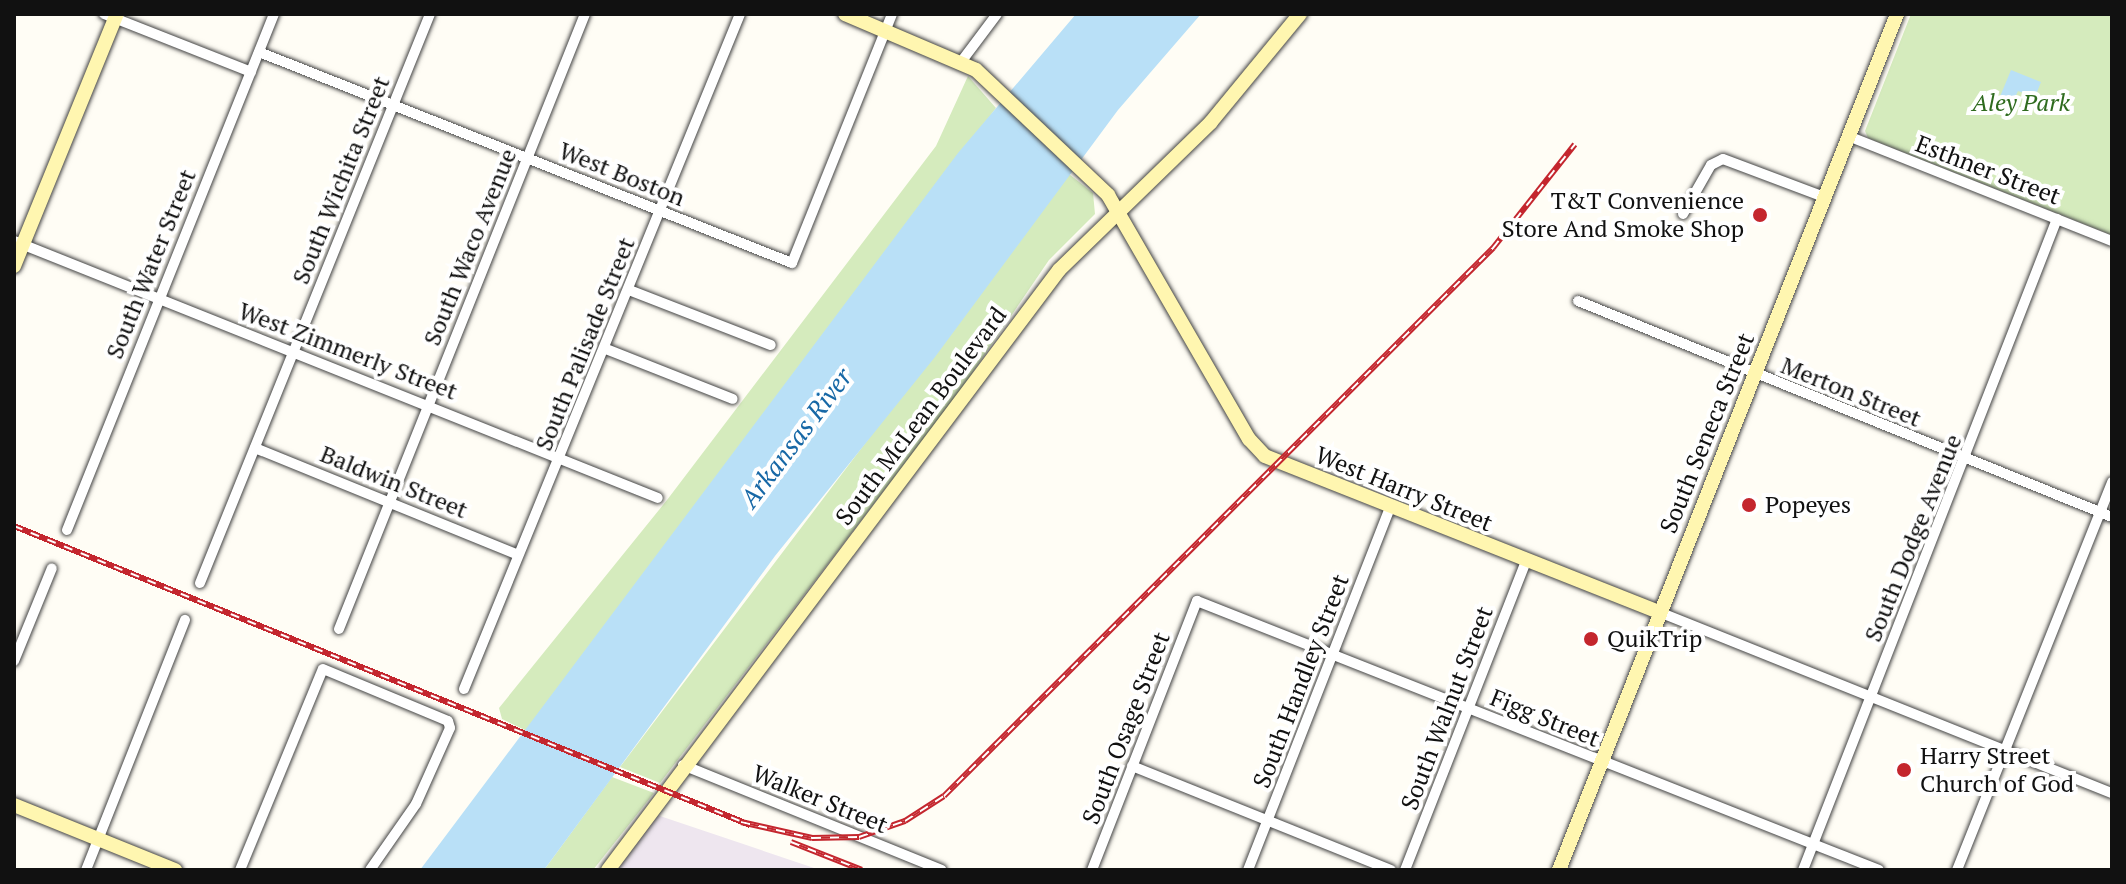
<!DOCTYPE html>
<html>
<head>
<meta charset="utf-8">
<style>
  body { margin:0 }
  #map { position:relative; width:2126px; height:884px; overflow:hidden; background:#fffdf5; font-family:"PT Serif",serif }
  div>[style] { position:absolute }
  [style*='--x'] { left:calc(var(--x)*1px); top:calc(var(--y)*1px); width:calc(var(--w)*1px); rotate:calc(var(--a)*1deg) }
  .industrial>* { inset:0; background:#eee6ef }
  .green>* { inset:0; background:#d5ebbd }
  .water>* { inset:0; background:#b9e0f7 }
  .roads { filter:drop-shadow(0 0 2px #444) drop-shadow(0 0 2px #444) }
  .street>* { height:10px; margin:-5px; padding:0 5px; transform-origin:5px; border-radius:5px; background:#fff }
  .secondary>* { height:14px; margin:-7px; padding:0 7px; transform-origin:7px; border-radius:7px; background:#fff6b0 }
  .rail>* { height:6px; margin-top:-3px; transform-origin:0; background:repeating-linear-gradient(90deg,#fff 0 9px,#c4262e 0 18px); box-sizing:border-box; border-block:2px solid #c4262e }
  .dots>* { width:22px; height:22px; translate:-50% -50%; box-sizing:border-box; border:4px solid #fff; border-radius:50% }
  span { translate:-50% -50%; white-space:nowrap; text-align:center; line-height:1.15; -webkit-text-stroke:8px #fff; paint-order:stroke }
  .park-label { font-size:24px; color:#2f6b1f; font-style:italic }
  .street-label { font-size:24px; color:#111 }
  .poi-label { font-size:24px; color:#111 }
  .right { translate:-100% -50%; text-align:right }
  .left { translate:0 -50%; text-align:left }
  .water-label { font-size:26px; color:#1768a6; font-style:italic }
  .frame { position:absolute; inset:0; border:16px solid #111; pointer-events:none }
</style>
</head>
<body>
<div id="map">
  <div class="industrial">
    <div style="clip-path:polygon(657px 815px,817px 869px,617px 870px)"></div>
  </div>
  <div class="green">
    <div style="clip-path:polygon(1911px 14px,2112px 14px,2112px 235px,1868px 138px,1865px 131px)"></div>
    <div style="clip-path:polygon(968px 76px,996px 108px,527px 731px,502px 719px,499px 708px,667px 500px,936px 146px)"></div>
    <div style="clip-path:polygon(1069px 174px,1093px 193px,1095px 214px,1049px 260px,960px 391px,660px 783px,620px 767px)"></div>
    <div style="clip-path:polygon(612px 777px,654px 793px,593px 870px,544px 870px)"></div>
  </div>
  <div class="water">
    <div style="clip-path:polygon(1076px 14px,1201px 14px,1118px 110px,935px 357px,775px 556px,544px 870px,420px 870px,958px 153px)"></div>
    <div style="clip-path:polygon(2011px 70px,2041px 82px,2035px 97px,2018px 91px,2012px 104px,1999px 99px)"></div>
  </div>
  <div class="roads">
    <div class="street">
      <div style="--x:104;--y:14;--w:158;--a:21.5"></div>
      <div style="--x:259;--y:52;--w:573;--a:21.6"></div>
      <div style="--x:792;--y:263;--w:268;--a:-68.1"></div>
      <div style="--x:961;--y:62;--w:60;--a:-53.1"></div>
      <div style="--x:1848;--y:136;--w:284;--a:21.7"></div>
      <div style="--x:1683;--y:214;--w:56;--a:-60.3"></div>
      <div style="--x:1711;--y:165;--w:13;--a:-27"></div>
      <div style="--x:1723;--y:159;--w:108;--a:20.6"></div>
      <div style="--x:14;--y:241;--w:693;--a:21.76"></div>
      <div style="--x:629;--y:290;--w:152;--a:21.2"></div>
      <div style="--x:1578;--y:301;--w:576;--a:22.02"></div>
      <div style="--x:606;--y:349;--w:136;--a:21.5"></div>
      <div style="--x:255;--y:448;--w:284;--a:22.1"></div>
      <div style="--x:67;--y:530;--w:556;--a:-68.14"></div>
      <div style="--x:200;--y:583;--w:614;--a:-67.99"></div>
      <div style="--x:1659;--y:612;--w:488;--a:21.8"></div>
      <div style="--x:339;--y:629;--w:662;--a:-68.2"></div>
      <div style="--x:14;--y:661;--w:100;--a:-67.8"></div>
      <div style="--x:464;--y:689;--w:729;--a:-67.76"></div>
      <div style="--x:683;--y:765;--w:279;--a:22.1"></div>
      <div style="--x:1132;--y:766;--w:279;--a:21.9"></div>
      <div style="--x:86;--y:870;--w:269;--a:-68.4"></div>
      <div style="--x:240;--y:870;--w:217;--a:-67.6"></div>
      <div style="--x:323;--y:669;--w:135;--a:22.6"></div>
      <div style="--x:448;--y:721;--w:7;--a:74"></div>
      <div style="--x:450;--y:728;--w:83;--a:114.1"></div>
      <div style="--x:416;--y:804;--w:80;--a:124.9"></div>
      <div style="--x:1092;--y:870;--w:289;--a:-68.7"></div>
      <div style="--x:1197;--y:601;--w:733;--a:21.53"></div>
      <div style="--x:1248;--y:870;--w:390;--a:-68.6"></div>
      <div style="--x:1405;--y:870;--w:332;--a:-68.6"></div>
      <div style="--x:1803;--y:870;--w:699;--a:-68.69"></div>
      <div style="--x:1957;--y:870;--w:418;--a:-68.2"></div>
    </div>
    <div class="secondary">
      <div style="--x:845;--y:14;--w:142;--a:23.1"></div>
      <div style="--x:976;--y:70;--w:182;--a:43.4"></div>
      <div style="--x:1108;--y:195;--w:282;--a:60"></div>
      <div style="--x:1249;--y:439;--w:23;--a:47"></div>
      <div style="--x:1265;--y:456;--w:424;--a:21.6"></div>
      <div style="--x:14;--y:266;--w:272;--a:-67.8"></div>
      <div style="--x:14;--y:805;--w:174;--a:22"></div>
      <div style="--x:608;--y:870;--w:751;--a:-53.07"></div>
      <div style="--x:1059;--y:270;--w:212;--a:-44.2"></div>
      <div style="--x:1211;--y:122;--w:140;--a:-50.5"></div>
      <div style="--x:1559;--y:870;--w:920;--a:-68.45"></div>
    </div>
  </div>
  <div class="rail">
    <div style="--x:14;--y:526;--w:794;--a:22.11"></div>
    <div style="--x:741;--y:822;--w:73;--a:12.7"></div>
    <div style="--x:812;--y:838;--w:47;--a:-1.2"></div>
    <div style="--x:859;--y:837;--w:49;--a:-19.2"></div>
    <div style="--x:905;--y:821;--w:46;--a:-32.7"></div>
    <div style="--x:944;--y:796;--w:776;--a:-44.95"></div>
    <div style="--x:1493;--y:248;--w:132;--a:-51.7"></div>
    <div style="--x:791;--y:842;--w:76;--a:21.5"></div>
  </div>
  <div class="dots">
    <div style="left:1760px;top:215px;background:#c4262e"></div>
    <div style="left:1749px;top:505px;background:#c4262e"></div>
    <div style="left:1591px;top:639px;background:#c4262e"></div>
    <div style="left:1904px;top:770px;background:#c4262e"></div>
  </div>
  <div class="park-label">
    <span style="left:2021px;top:103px">Aley Park</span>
  </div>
  <div class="street-label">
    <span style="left:1988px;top:170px;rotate:21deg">Esthner Street</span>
    <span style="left:622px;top:174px;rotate:22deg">West Boston</span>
    <span style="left:341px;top:180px;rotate:-68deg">South Wichita Street</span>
    <span style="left:470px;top:247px;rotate:-68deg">South Waco Avenue</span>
    <span style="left:151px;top:264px;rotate:-68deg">South Water Street</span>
    <span style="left:585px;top:344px;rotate:-68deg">South Palisade Street</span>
    <span style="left:348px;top:351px;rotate:21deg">West Zimmerly Street</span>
    <span style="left:1851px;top:392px;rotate:22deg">Merton Street</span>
    <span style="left:921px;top:416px;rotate:-53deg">South McLean Boulevard</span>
    <span style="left:1707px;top:433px;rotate:-68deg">South Seneca Street</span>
    <span style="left:394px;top:482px;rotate:22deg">Baldwin Street</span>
    <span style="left:1404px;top:489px;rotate:22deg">West Harry Street</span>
    <span style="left:1913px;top:538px;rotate:-68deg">South Dodge Avenue</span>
    <span style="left:1301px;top:681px;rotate:-69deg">South Handley Street</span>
    <span style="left:1447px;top:708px;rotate:-69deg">South Walnut Street</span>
    <span style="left:1545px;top:718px;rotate:22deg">Figg Street</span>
    <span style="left:1126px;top:728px;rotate:-69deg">South Osage Street</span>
    <span style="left:820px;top:799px;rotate:22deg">Walker Street</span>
  </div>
  <div class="poi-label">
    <span class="right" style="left:1744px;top:215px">T&amp;T Convenience<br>Store And Smoke Shop</span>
    <span class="left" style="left:1765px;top:505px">Popeyes</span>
    <span class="left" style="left:1607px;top:639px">QuikTrip</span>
    <span class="left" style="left:1920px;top:770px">Harry Street<br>Church of God</span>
  </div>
  <div class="water-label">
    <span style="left:796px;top:438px;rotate:-53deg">Arkansas River</span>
  </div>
  <div class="frame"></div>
</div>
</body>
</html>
